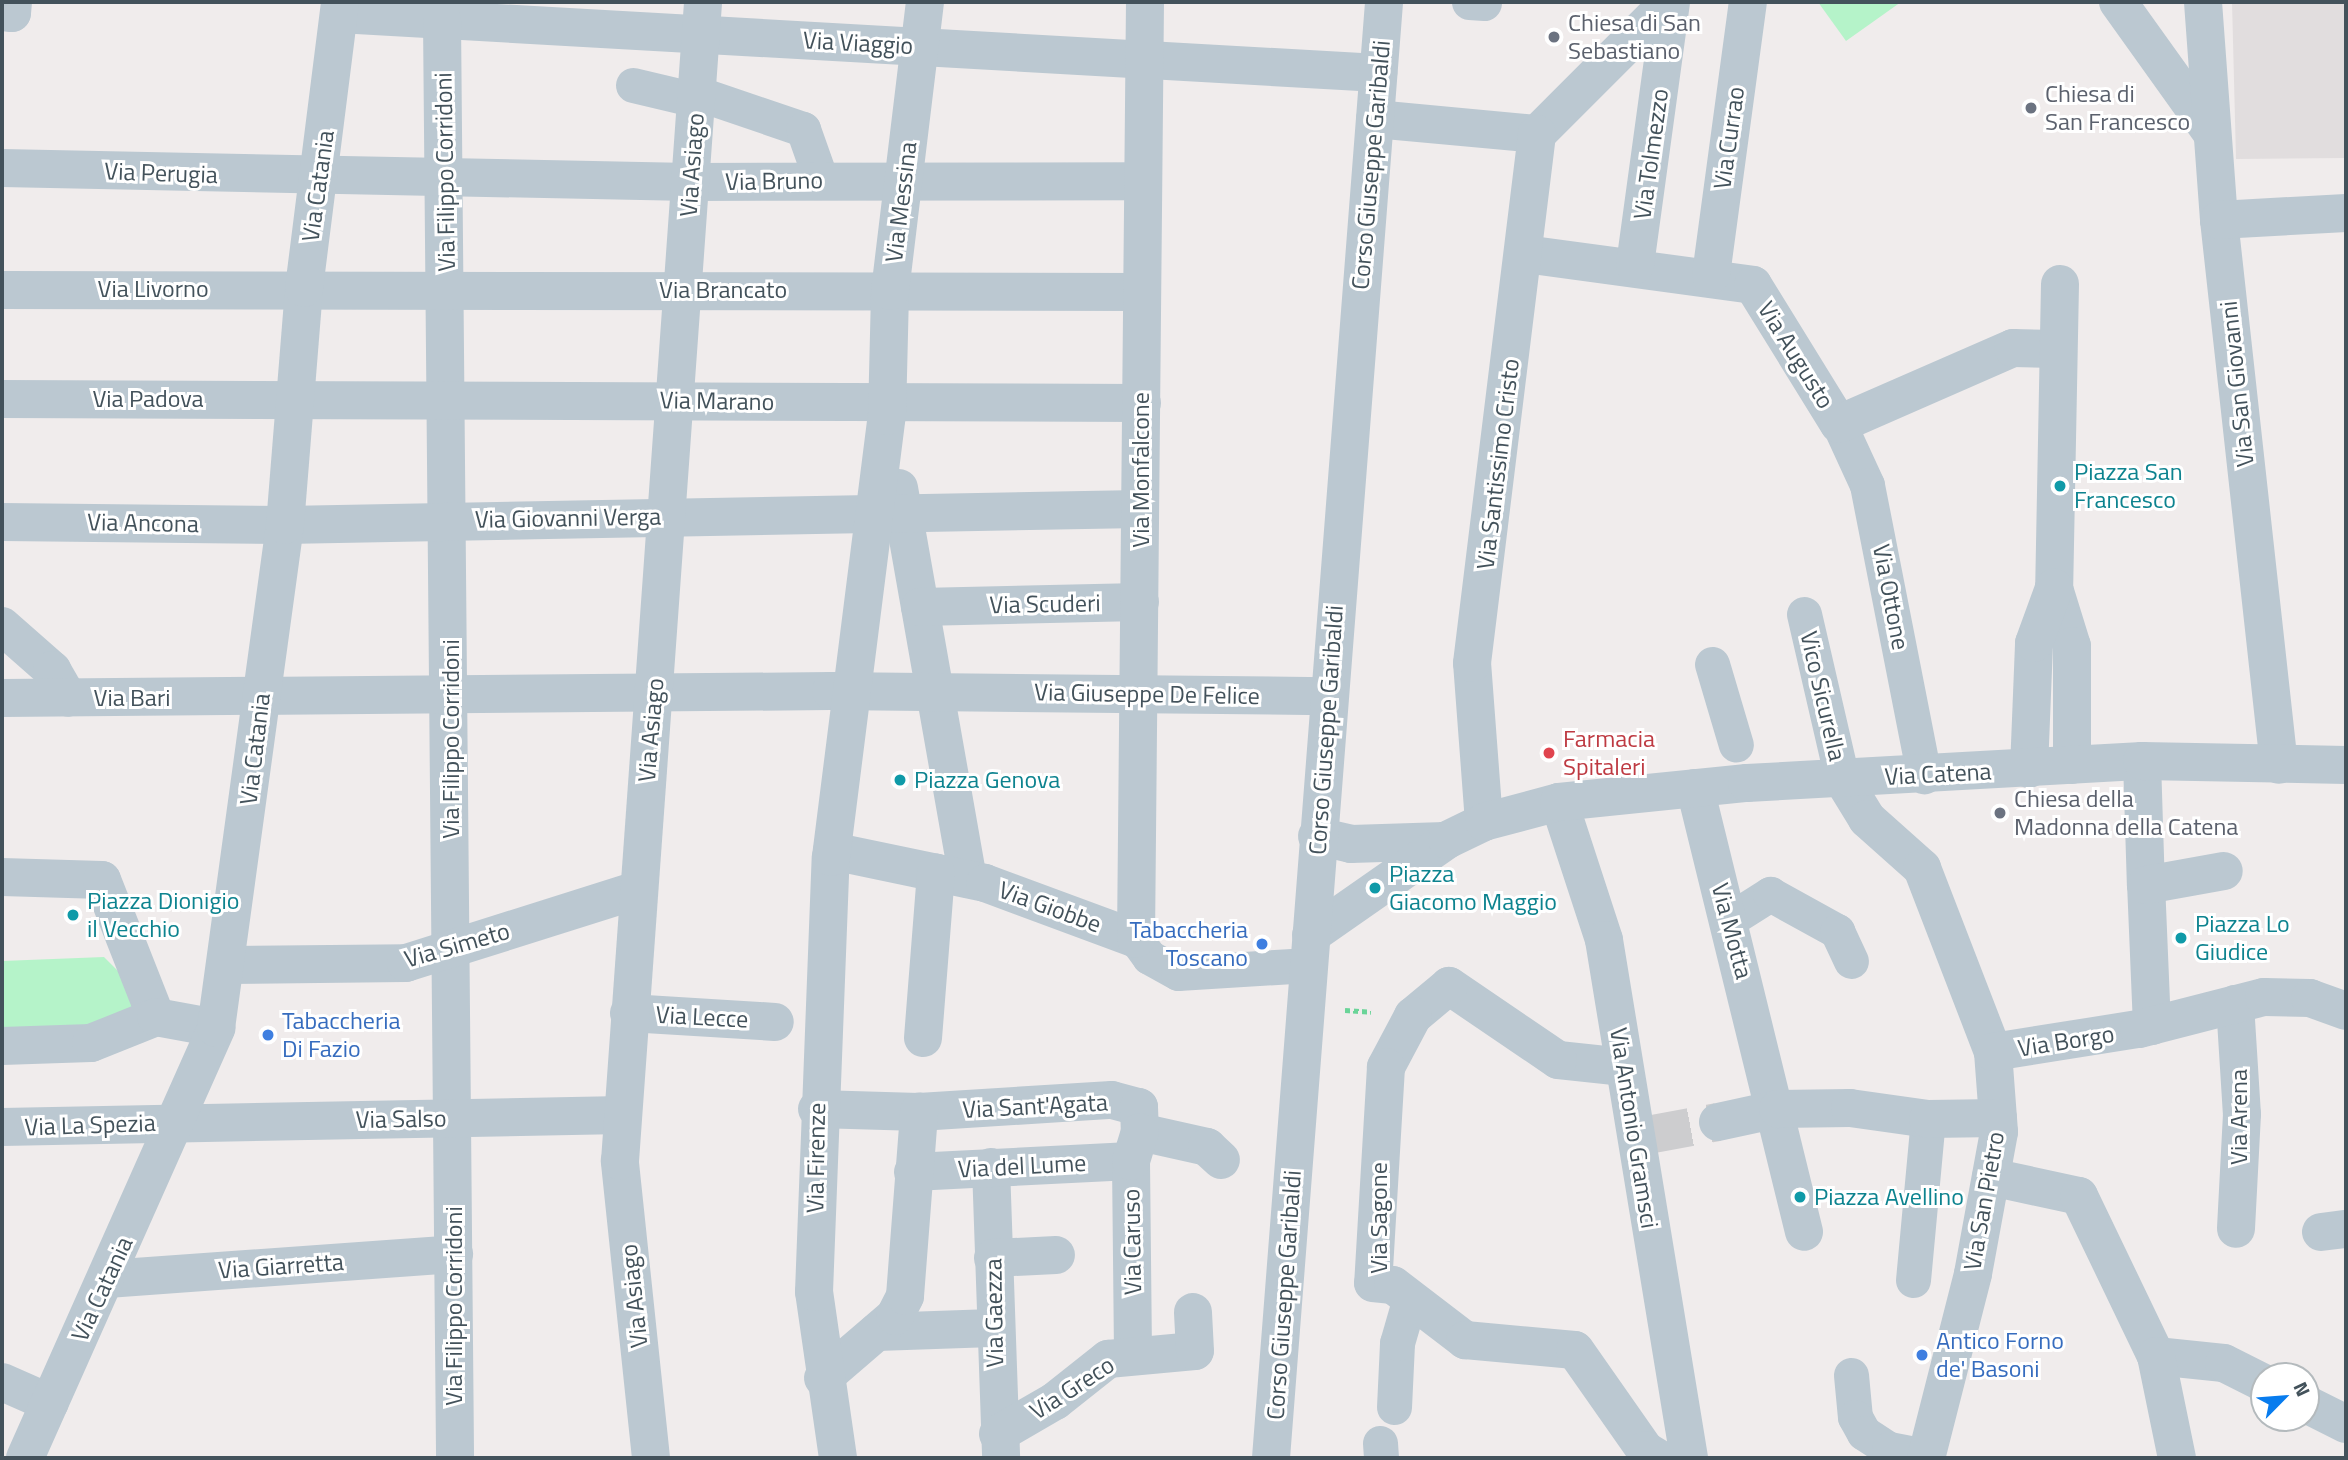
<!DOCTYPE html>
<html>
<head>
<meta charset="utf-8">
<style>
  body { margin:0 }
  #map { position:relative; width:2348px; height:1460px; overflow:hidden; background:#f0ecec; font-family:"Titillium Web",sans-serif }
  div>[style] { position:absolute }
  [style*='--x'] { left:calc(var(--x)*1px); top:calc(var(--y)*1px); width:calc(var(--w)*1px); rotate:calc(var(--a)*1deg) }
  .education>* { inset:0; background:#e1ddde }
  .green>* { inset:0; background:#b5f3c9 }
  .minor-tunnel>* { height:38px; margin-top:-19px; transform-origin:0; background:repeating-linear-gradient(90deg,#cdcdcf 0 38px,transparent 0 57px) }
  .path>* { height:4.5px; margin-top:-2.25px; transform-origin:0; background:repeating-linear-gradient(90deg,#6ad498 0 5px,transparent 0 8.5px) }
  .pedestrian>* { height:35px; margin:-17.5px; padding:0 17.5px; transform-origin:17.5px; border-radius:17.5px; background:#bbc8d1 }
  .minor>* { height:38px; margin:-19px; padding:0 19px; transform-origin:19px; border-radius:19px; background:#bbc8d1 }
  .tertiary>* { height:38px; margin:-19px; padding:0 19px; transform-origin:19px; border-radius:19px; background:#bbc8d1 }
  .dots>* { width:19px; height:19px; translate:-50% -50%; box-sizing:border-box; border:4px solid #fff; border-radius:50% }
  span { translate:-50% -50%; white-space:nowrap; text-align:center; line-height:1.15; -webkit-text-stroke:6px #fff; paint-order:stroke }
  .worship-label { font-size:24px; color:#5b616d }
  .left { translate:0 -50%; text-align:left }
  .street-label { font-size:24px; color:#43525b }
  .culture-label { font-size:24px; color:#0d838f }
  .health-label { font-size:24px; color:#be3a42 }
  .shop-label { font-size:24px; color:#366cbe }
  .right { translate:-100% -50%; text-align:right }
  .frame { position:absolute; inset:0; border:4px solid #43525b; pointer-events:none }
  .north { position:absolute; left:2250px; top:1362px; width:70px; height:70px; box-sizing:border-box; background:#fff; border:2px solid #b4babd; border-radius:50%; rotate:65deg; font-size:19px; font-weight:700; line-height:28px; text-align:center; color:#43525b }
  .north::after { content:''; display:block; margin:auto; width:24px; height:32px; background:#087cee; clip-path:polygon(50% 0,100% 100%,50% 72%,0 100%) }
</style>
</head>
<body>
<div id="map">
  <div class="education">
    <div style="clip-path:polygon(2232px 2px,2346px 2px,2346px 158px,2236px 159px)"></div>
  </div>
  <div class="green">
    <div style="clip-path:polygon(1818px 2px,1901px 2px,1846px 41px)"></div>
    <div style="clip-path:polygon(104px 957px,124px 977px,134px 1006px,78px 1031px,2px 1033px,2px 961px)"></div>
  </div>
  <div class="minor-tunnel">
    <div style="--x:1653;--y:1134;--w:66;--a:-10.5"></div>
  </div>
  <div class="path">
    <div style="--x:1345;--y:1010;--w:26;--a:4"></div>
  </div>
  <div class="pedestrian">
    <div style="--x:1469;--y:2;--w:15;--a:4"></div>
    <div style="--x:633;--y:85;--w:65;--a:13.4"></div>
    <div style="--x:697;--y:93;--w:112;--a:18.8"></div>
    <div style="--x:803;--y:129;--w:54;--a:70.6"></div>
    <div style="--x:1839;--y:424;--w:67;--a:65.3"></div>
    <div style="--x:1867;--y:485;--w:297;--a:78.9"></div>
    <div style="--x:1804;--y:614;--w:168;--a:77"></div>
    <div style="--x:1712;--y:664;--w:84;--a:73.5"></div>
    <div style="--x:1729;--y:920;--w:49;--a:-32.4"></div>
    <div style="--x:1770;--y:894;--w:77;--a:28.9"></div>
    <div style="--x:1837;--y:931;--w:33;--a:65"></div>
    <div style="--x:1136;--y:939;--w:22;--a:54"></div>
    <div style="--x:1149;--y:957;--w:33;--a:29"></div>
    <div style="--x:1178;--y:973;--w:131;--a:-3.5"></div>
    <div style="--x:1913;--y:1280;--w:162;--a:-84.7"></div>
    <div style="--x:1851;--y:1375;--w:42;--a:84.6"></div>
    <div style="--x:1855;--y:1417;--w:18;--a:61"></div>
    <div style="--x:1864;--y:1433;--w:30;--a:33"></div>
    <div style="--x:1889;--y:1449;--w:38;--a:11"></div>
    <div style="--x:1394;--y:1407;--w:64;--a:-87.3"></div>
    <div style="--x:1397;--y:1343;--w:47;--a:-73.9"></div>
    <div style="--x:1380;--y:1443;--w:15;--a:86"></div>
  </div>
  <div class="minor">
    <div style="--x:2118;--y:2;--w:160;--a:54.4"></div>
    <div style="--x:2203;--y:2;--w:219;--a:85.8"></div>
    <div style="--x:2219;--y:220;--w:548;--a:83.72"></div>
    <div style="--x:2;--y:12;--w:10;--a:6"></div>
    <div style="--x:12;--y:13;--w:11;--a:-85"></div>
    <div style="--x:339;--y:14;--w:1041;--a:3.25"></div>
    <div style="--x:442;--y:20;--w:1438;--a:89.48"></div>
    <div style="--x:1375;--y:119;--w:163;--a:5.3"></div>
    <div style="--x:1537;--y:134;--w:187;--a:-45"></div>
    <div style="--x:2;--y:168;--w:688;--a:1.17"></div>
    <div style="--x:690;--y:182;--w:453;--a:-0.1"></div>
    <div style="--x:2219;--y:220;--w:127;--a:-3.2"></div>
    <div style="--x:1525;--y:254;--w:230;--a:7.7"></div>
    <div style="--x:1753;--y:285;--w:163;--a:58.3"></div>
    <div style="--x:1839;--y:424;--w:190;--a:-23.6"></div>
    <div style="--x:2013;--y:348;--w:45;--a:1.3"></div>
    <div style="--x:1635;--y:265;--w:265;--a:-82.2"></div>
    <div style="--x:1711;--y:275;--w:275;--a:-82.3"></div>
    <div style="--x:2060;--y:284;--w:304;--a:91.1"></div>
    <div style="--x:2054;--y:588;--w:61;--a:72.8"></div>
    <div style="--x:2072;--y:646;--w:119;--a:90"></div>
    <div style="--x:2;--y:290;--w:1140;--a:0.1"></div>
    <div style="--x:2;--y:399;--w:1140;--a:0.2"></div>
    <div style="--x:899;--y:488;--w:397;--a:80"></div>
    <div style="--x:2;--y:522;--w:283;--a:0.6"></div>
    <div style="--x:285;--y:525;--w:855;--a:-1.07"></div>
    <div style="--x:920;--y:607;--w:220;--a:-1.3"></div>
    <div style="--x:2;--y:626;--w:67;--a:41.3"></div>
    <div style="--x:52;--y:670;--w:32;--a:60"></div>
    <div style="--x:2;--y:698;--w:829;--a:-0.48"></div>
    <div style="--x:831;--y:691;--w:497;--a:0.6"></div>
    <div style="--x:2142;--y:761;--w:124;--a:88.2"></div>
    <div style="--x:2029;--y:769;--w:126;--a:-87.7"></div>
    <div style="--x:2034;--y:643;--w:59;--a:-70"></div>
    <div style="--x:1842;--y:778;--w:48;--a:58.6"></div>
    <div style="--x:1867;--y:819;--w:74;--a:41.7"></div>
    <div style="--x:1922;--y:868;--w:197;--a:68.9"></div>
    <div style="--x:1993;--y:1052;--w:80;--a:85.7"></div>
    <div style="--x:1999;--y:1132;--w:144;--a:100.4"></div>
    <div style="--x:1973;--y:1274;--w:190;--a:104.3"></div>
    <div style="--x:1695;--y:788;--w:457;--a:76.2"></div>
    <div style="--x:1559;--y:802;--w:145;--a:71.9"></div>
    <div style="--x:1604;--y:940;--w:525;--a:80.68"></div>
    <div style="--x:1484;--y:822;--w:159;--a:-94.3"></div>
    <div style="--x:1472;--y:663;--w:533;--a:-82.99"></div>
    <div style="--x:1317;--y:836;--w:35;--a:13"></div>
    <div style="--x:1351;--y:844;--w:94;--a:-1.8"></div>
    <div style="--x:832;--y:851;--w:156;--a:11.8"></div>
    <div style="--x:985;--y:883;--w:161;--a:20.3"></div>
    <div style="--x:1136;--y:939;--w:937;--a:-89.45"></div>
    <div style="--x:2;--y:877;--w:100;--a:1.7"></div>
    <div style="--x:102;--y:880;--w:147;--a:68.5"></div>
    <div style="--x:1311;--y:935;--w:166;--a:-34.9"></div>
    <div style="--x:1447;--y:840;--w:41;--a:-25.9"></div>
    <div style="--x:1484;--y:822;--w:78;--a:-14.9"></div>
    <div style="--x:1559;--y:802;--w:189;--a:-5.8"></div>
    <div style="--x:1747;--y:783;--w:396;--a:-3.2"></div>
    <div style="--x:2142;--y:761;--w:204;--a:1.1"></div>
    <div style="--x:227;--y:965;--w:179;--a:-0.6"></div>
    <div style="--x:406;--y:963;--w:243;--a:-17.5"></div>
    <div style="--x:2235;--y:1004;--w:110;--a:86.4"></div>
    <div style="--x:2242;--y:1114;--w:115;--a:93"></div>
    <div style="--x:629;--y:1013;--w:146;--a:3.5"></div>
    <div style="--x:2152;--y:1026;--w:141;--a:-92.4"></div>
    <div style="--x:2146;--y:885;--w:79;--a:-10.2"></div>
    <div style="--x:923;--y:1038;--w:166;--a:-85.5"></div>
    <div style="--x:2;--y:1046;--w:89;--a:-1.9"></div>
    <div style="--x:91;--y:1043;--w:70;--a:-21.8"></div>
    <div style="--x:156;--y:1017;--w:61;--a:10.4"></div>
    <div style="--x:1993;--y:1052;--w:148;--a:-9"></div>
    <div style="--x:2139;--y:1029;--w:129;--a:-14.4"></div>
    <div style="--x:2264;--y:997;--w:46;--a:1.2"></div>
    <div style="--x:2310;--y:998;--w:38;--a:20"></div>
    <div style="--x:1624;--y:1067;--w:66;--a:-173.9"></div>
    <div style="--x:1558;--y:1060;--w:132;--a:-145.8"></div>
    <div style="--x:1449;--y:986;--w:47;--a:140.2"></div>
    <div style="--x:1413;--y:1016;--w:58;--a:117.9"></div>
    <div style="--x:1386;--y:1067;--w:216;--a:93.4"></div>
    <div style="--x:1373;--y:1283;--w:20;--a:6"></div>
    <div style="--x:1393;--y:1285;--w:91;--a:37.4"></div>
    <div style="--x:1465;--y:1340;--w:110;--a:5.2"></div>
    <div style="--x:1575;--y:1350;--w:122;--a:55"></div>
    <div style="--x:1645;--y:1450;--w:15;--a:32"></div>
    <div style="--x:817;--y:1109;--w:102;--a:1.7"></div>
    <div style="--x:919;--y:1112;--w:193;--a:-3.6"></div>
    <div style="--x:1112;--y:1100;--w:28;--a:15"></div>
    <div style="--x:1139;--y:1107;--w:25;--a:88"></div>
    <div style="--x:1140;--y:1132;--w:69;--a:12.6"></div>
    <div style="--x:1207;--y:1147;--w:19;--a:43"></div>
    <div style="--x:1718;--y:1122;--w:61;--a:-12.2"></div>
    <div style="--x:1778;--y:1109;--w:72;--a:-0.8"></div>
    <div style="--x:1850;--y:1108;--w:79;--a:8"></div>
    <div style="--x:1928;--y:1119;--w:70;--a:-0.8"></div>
    <div style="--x:2;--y:1127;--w:621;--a:-1.11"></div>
    <div style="--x:991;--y:1167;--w:291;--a:88"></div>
    <div style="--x:913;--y:1172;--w:218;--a:-2.9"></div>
    <div style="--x:1991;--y:1177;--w:90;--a:12.2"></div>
    <div style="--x:2079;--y:1196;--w:178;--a:64.3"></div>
    <div style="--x:2156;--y:1356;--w:68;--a:5.9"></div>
    <div style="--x:2224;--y:1363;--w:45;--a:26.6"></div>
    <div style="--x:2321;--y:1232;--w:25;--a:-7"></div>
    <div style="--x:993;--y:1258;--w:63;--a:-2.7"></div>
    <div style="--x:107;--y:1279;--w:348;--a:-4.1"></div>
    <div style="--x:877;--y:1332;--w:116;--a:-2"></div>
    <div style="--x:1133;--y:1353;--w:192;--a:-90.6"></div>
    <div style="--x:1131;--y:1161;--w:30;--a:-73"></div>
    <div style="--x:2156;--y:1356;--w:104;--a:78.4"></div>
    <div style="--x:823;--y:1378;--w:95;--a:-40.7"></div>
    <div style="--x:895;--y:1316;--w:22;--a:-63"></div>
    <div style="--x:905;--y:1296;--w:185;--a:-85.6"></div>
    <div style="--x:2;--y:1382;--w:52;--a:23.6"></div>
    <div style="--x:2306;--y:1404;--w:45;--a:26.6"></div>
    <div style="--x:998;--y:1434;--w:66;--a:-30.1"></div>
    <div style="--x:1055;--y:1401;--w:68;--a:-38.4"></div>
    <div style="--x:1108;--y:1359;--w:87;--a:-5.3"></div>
    <div style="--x:1195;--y:1351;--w:39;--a:-93"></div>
    <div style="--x:651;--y:1458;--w:299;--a:-96"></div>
    <div style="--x:620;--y:1161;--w:1162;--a:-85.9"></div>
    <div style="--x:838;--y:1458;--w:168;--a:-98.2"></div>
    <div style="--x:814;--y:1292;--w:435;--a:-87.8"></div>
    <div style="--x:831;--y:857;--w:445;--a:-82.8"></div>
    <div style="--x:887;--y:416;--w:125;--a:-88.6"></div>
    <div style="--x:890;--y:291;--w:291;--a:-83.1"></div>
  </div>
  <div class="tertiary">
    <div style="--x:25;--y:1458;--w:471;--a:-66"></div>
    <div style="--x:216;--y:1028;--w:508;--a:-82.19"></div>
    <div style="--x:285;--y:525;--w:238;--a:-85.4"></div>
    <div style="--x:304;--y:288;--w:288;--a:-82.8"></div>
    <div style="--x:1271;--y:1458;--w:1460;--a:-85.56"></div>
  </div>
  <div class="dots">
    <div style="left:1554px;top:37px;background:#6b7280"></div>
    <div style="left:2031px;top:108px;background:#6b7280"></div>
    <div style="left:2060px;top:486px;background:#0f9aa8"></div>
    <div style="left:1549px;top:753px;background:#e0444e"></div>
    <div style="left:900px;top:780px;background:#0f9aa8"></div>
    <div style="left:2000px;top:813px;background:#6b7280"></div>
    <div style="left:1375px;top:888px;background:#0f9aa8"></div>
    <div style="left:73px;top:915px;background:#0f9aa8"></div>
    <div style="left:2181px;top:938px;background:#0f9aa8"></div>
    <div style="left:1262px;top:944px;background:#3f7fe0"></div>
    <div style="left:268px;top:1035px;background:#3f7fe0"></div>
    <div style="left:1800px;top:1197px;background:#0f9aa8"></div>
    <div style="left:1922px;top:1355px;background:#3f7fe0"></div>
  </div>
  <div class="worship-label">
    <span class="left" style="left:1568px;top:37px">Chiesa di San<br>Sebastiano</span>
    <span class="left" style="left:2045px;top:108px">Chiesa di<br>San Francesco</span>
    <span class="left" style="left:2014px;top:813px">Chiesa della<br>Madonna della Catena</span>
  </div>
  <div class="street-label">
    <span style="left:858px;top:43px;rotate:3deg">Via Viaggio</span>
    <span style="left:1729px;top:138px;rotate:-82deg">Via Currao</span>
    <span style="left:1651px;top:154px;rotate:-82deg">Via Tolmezzo</span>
    <span style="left:692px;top:165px;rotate:-86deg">Via Asiago</span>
    <span style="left:1371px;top:165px;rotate:-85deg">Corso Giuseppe Garibaldi</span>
    <span style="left:445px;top:172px;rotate:-91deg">Via Filippo Corridoni</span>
    <span style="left:161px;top:173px;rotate:2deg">Via Perugia</span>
    <span style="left:774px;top:181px;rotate:-1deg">Via Bruno</span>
    <span style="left:318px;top:186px;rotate:-82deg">Via Catania</span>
    <span style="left:901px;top:202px;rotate:-83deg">Via Messina</span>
    <span style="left:153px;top:289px">Via Livorno</span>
    <span style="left:723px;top:290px">Via Brancato</span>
    <span style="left:1796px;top:355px;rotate:58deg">Via Augusto</span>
    <span style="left:2237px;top:384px;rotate:-96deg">Via San Giovanni</span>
    <span style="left:148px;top:399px">Via Padova</span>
    <span style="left:717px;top:401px;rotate:1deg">Via Marano</span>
    <span style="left:1498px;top:464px;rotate:-83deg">Via Santissimo Cristo</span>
    <span style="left:1141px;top:470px;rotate:-90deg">Via Monfalcone</span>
    <span style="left:568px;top:518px;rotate:-1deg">Via Giovanni Verga</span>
    <span style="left:143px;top:523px;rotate:1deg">Via Ancona</span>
    <span style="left:1891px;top:597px;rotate:79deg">Via Ottone</span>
    <span style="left:1045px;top:604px;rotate:-1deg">Via Scuderi</span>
    <span style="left:1147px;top:694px;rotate:1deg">Via Giuseppe De Felice</span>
    <span style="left:1823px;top:696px;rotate:77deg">Vico Sicurella</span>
    <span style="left:132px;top:698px">Via Bari</span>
    <span style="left:651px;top:730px;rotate:-85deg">Via Asiago</span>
    <span style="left:1326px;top:730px;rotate:-86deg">Corso Giuseppe Garibaldi</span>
    <span style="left:451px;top:739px;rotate:-90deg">Via Filippo Corridoni</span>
    <span style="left:255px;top:749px;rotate:-83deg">Via Catania</span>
    <span style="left:1938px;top:774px;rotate:-3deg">Via Catena</span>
    <span style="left:1050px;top:907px;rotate:20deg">Via Giobbe</span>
    <span style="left:1732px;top:931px;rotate:75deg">Via Motta</span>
    <span style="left:457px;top:945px;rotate:-16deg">Via Simeto</span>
    <span style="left:702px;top:1017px;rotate:3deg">Via Lecce</span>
    <span style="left:2066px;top:1041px;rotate:-9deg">Via Borgo</span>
    <span style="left:1035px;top:1106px;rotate:-3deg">Via Sant'Agata</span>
    <span style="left:2239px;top:1117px;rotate:-90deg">Via Arena</span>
    <span style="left:401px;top:1119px;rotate:-1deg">Via Salso</span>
    <span style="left:90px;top:1125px;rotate:-2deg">Via La Spezia</span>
    <span style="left:1634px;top:1128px;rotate:81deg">Via Antonio Gramsci</span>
    <span style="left:816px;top:1158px;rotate:-89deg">Via Firenze</span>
    <span style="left:1022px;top:1166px;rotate:-3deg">Via del Lume</span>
    <span style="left:1984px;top:1201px;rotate:-80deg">Via San Pietro</span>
    <span style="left:1379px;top:1218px;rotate:-90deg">Via Sagone</span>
    <span style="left:1132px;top:1242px;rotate:-91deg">Via Caruso</span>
    <span style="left:281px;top:1266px;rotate:-4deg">Via Giarretta</span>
    <span style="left:102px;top:1289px;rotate:-65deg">Via Catania</span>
    <span style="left:1284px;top:1295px;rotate:-86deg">Corso Giuseppe Garibaldi</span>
    <span style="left:634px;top:1296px;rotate:-96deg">Via Asiago</span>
    <span style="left:454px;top:1306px;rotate:-90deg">Via Filippo Corridoni</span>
    <span style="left:994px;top:1313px;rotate:-91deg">Via Gaezza</span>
    <span style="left:1072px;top:1388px;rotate:-33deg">Via Greco</span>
  </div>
  <div class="culture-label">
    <span class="left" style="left:2074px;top:486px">Piazza San<br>Francesco</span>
    <span class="left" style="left:914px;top:780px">Piazza Genova</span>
    <span class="left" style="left:1389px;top:888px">Piazza<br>Giacomo Maggio</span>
    <span class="left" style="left:87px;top:915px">Piazza Dionigio<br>il Vecchio</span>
    <span class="left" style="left:2195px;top:938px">Piazza Lo<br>Giudice</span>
    <span class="left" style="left:1814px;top:1197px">Piazza Avellino</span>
  </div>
  <div class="health-label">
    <span class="left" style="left:1563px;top:753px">Farmacia<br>Spitaleri</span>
  </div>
  <div class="shop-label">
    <span class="right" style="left:1248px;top:944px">Tabaccheria<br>Toscano</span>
    <span class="left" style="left:282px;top:1035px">Tabaccheria<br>Di Fazio</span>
    <span class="left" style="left:1936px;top:1355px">Antico Forno<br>de' Basoni</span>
  </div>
  <div class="frame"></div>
  <div class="north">N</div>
</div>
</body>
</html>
